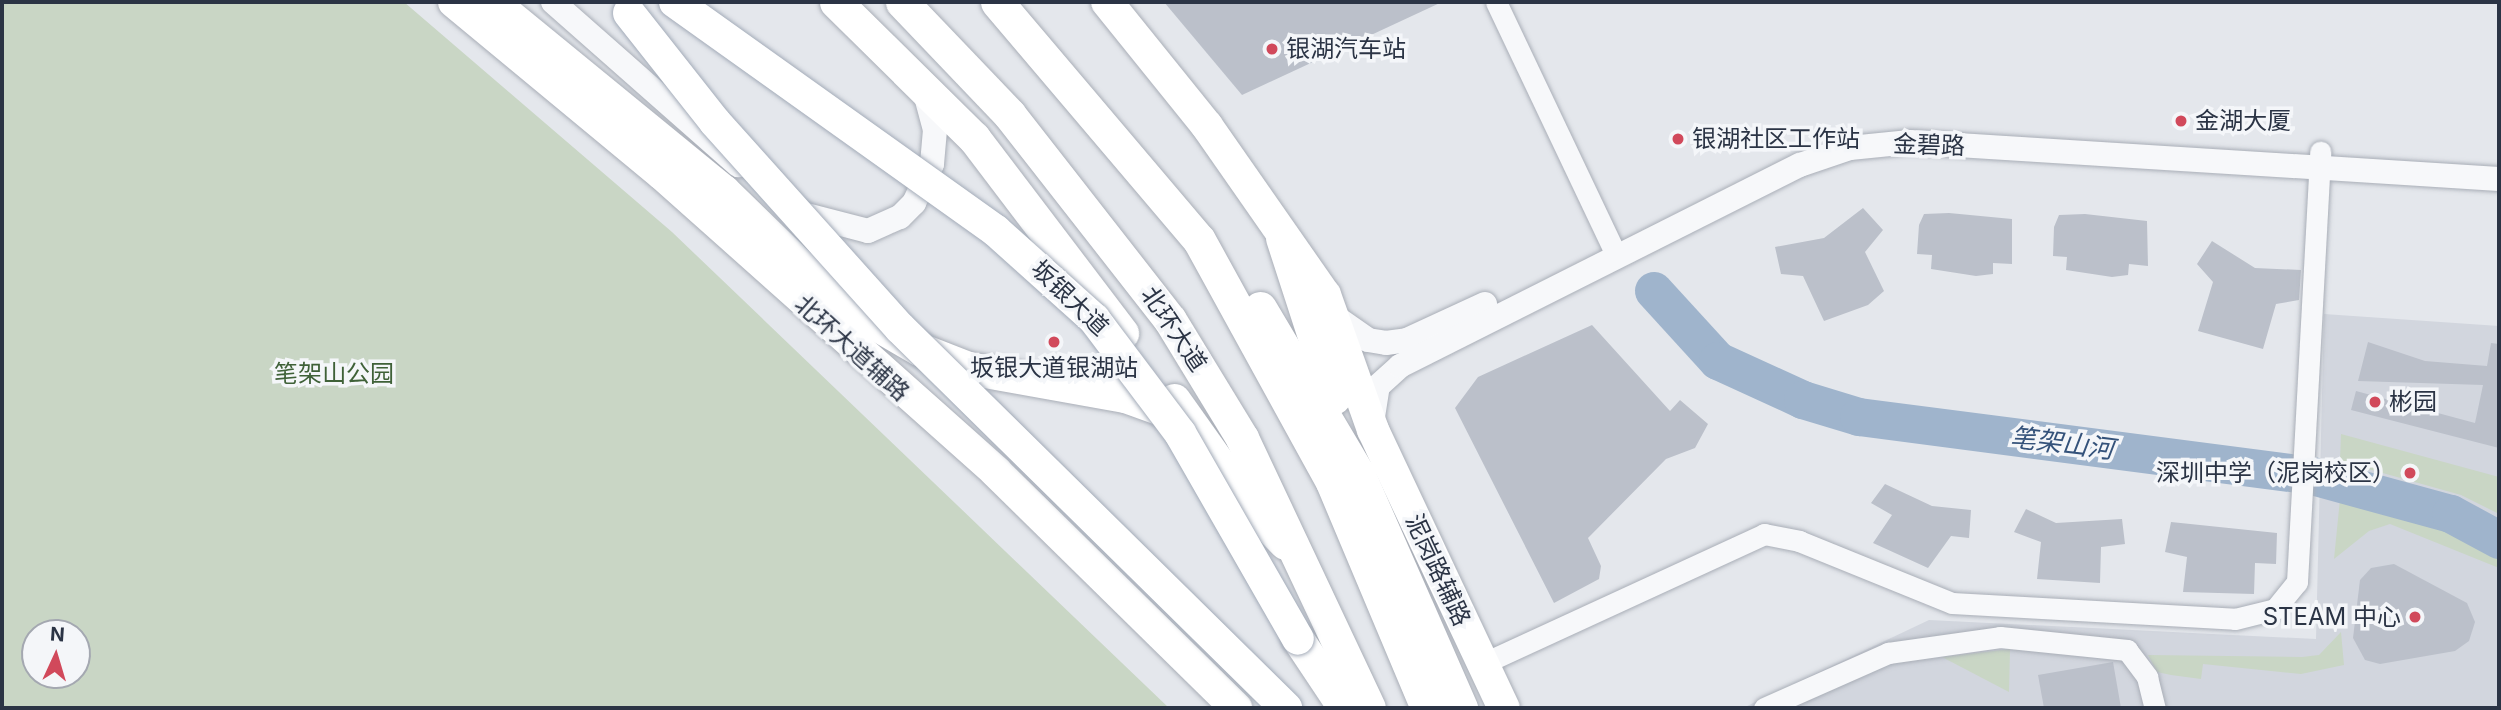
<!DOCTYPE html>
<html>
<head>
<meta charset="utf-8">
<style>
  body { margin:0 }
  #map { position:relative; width:2501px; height:710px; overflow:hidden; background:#e4e7ec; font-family:Inter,"Noto Sans SC",sans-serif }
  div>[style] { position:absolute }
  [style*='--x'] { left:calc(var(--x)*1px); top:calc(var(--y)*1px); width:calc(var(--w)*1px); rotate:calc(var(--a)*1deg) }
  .built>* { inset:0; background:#d2d6de }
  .green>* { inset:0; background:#c9d6c5 }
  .river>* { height:38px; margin:-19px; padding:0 19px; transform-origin:19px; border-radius:19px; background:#9fb4cc }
  .building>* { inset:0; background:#bbc0ca }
  .roads { filter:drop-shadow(0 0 2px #a9aeb7) drop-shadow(0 0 2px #a9aeb7) }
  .minor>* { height:21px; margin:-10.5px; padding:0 10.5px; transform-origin:10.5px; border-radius:10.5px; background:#f7f8fa }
  .tertiary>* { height:24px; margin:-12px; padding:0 12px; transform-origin:12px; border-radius:12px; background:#f7f8fa }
  .primary>* { height:32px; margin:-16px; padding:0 16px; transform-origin:16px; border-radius:16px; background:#fff }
  .trunk>* { height:33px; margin:-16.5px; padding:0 16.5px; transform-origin:16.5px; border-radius:16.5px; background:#fff }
  .bridges { filter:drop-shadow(0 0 2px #a3abb8) drop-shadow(0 0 2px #a3abb8) }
  .primary-bridge>* { height:32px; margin:-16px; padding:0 16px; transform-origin:16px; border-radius:16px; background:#fff }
  .dots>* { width:19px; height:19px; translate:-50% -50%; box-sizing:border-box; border:4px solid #f4f6f9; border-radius:50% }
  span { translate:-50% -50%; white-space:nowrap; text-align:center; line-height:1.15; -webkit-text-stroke:7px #f4f6f9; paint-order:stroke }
  .poi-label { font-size:24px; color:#2b3445 }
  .left { translate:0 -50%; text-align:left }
  .right { translate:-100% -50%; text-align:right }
  .street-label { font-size:24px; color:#2b3445 }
  .park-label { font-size:24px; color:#3f6138 }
  .water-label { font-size:26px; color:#34527a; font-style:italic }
  .frame { position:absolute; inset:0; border:4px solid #2b3445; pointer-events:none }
  .north { position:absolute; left:21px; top:619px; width:70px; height:70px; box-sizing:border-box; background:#f4f6f9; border:2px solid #a4a8b1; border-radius:50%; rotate:4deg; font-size:19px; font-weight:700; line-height:28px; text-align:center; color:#2b3445 }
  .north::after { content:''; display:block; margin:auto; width:24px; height:32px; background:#d1495b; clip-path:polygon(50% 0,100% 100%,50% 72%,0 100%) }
</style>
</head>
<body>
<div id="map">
  <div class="built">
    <div style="clip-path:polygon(2324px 314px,2499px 326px,2499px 708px,1743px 708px,1929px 620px,2316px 639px)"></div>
  </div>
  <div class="green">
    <div style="clip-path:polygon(evenodd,2px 2px,404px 2px,672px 232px,1169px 708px,2px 708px,2px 2px,77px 633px,77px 675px,35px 675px,35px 633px,77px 633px)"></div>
    <div style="clip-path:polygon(2341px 434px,2499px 477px,2499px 514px,2461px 495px,2340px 461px)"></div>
    <div style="clip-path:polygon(2340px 499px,2455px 532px,2499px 557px,2499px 568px,2390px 524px,2369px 531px,2334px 559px)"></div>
    <div style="clip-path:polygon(2341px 632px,2344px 665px,2301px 674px,2203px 664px,2201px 679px,2171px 675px,2157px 672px,2148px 655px,2302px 657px,2319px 655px)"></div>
    <div style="clip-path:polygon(2010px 649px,2009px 692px,1942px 657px)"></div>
  </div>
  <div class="river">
    <div style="--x:1654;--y:291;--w:95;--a:47.6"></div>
    <div style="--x:1718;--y:361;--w:94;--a:24.6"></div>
    <div style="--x:1803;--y:400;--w:59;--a:16.9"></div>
    <div style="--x:1859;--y:417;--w:457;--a:7.4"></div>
    <div style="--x:2312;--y:476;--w:144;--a:15.3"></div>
    <div style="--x:2451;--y:514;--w:55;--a:28.4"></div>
  </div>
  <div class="building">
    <div style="clip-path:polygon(1164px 2px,1442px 2px,1242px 95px)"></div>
    <div style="clip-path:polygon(1863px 208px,1883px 230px,1865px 252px,1884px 291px,1868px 305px,1824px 321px,1803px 276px,1781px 274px,1775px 247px,1824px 238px)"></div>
    <div style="clip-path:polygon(1949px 213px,2012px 219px,2012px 264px,1993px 263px,1993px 274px,1976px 276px,1931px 269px,1932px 255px,1917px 254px,1919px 225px,1924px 214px)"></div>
    <div style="clip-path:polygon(2085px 214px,2147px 221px,2148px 266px,2129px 264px,2128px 275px,2112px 277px,2066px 270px,2067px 257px,2053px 256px,2054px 227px,2059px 215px)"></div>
    <div style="clip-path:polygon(2212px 241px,2255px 268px,2301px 270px,2299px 300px,2276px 304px,2263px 349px,2198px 331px,2213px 282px,2197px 264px)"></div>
    <div style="clip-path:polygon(1592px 325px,1670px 411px,1680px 400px,1708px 424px,1695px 448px,1666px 459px,1588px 538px,1601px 566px,1599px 579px,1554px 603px,1455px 408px,1478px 377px)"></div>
    <div style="clip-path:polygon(2368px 342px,2425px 361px,2487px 366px,2491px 343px,2499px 344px,2499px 448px,2351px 410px,2356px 391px,2475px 423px,2483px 385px,2358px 381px)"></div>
    <div style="clip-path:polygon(1885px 484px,1932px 506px,1971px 510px,1969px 538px,1951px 536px,1928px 568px,1873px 543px,1892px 515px,1871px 503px)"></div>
    <div style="clip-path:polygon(2026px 509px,2056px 523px,2122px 519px,2125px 544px,2101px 547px,2100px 583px,2037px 579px,2041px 542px,2014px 532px)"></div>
    <div style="clip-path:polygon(2171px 522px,2277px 533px,2276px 564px,2255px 563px,2254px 594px,2183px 592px,2187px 557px,2165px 552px)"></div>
    <div style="clip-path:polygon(2394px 564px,2467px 603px,2475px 622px,2469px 641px,2455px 651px,2380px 664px,2365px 660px,2353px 638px,2360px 580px,2371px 568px)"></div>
    <div style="clip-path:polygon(2113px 662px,2121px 708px,2044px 708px,2038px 675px)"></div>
  </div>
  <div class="roads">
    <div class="minor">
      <div style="--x:1496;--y:2;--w:282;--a:64.6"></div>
      <div style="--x:1482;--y:664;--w:311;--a:-24.7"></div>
      <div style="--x:1764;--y:534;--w:36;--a:11"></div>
      <div style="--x:1799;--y:541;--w:165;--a:22.1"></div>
      <div style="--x:1952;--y:603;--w:283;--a:3.2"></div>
      <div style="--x:2235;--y:619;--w:41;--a:-14"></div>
      <div style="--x:2275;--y:609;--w:35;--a:-51"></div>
      <div style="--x:2297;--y:582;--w:431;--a:-86.9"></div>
      <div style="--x:1764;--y:708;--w:136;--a:-23.9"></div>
      <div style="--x:1888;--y:653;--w:113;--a:-8.1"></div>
      <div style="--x:2000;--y:637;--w:128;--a:5.8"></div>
      <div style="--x:2127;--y:650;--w:34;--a:53"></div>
      <div style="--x:2147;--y:677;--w:32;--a:76"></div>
    </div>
    <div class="tertiary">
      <div style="--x:553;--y:2;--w:247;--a:41.4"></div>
      <div style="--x:799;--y:213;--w:71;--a:14.6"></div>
      <div style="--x:868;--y:231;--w:35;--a:-24"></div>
      <div style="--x:900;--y:217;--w:20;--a:-45"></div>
      <div style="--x:914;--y:203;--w:43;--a:-65.2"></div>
      <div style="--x:932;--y:164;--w:34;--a:-85"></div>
      <div style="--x:935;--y:130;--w:39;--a:-105"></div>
      <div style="--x:1337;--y:318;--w:38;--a:35"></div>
      <div style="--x:1368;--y:340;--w:18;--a:9"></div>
      <div style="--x:1386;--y:343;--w:21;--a:-8"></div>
      <div style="--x:1407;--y:340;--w:86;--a:-24.8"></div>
      <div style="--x:1372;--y:423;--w:37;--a:-81"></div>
      <div style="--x:1378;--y:386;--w:30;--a:-42"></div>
      <div style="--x:1400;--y:366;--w:448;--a:-26.7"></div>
      <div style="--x:1800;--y:165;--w:53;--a:-18.8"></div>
      <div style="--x:1850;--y:148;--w:60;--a:-5.7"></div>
      <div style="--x:1910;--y:142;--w:590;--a:3.59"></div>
    </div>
    <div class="primary">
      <div style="--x:454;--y:2;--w:270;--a:39.6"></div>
      <div style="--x:662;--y:174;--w:448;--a:41.7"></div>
      <div style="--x:996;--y:472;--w:337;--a:44.5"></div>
      <div style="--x:493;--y:2;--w:298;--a:39.3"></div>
      <div style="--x:724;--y:191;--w:194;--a:44.2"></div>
      <div style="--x:1107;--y:2;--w:159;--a:51.1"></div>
      <div style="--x:1207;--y:126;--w:206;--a:55.1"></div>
      <div style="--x:1325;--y:295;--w:143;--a:70.4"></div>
      <div style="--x:1373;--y:430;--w:307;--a:64.8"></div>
      <div style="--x:1298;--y:639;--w:83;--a:56.3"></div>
    </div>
    <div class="trunk">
      <div style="--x:836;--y:2;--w:194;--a:44.6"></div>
      <div style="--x:974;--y:138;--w:245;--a:52.8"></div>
      <div style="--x:902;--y:2;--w:155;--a:46.3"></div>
      <div style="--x:1009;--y:114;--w:261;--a:52"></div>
      <div style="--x:1170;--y:320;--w:138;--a:58.6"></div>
      <div style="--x:1242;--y:438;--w:298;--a:64.8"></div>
      <div style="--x:997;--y:2;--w:312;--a:49.7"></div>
      <div style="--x:1199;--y:240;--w:276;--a:61.2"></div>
      <div style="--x:1332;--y:482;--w:245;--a:67.2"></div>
      <div style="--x:1282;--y:238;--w:168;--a:72"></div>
      <div style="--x:845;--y:306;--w:86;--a:30.2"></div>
      <div style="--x:919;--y:349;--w:53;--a:21.2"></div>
      <div style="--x:968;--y:368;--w:159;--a:10.1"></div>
      <div style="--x:1125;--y:396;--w:56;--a:19.7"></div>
      <div style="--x:1260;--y:308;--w:192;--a:59.3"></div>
      <div style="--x:1358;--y:473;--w:257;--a:66.3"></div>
      <div style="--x:1174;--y:400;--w:131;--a:54.6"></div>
      <div style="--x:1250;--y:507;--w:50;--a:45.8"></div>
    </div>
  </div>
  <div class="bridges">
    <div class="primary-bridge">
      <div style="--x:675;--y:2;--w:394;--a:35.5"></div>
      <div style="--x:996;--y:231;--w:132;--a:41.9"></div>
      <div style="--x:1094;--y:319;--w:143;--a:53"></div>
      <div style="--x:1180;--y:433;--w:237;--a:60.2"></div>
      <div style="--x:629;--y:13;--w:139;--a:51.7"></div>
      <div style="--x:715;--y:122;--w:277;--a:48.1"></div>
      <div style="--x:900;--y:328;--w:542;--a:44.55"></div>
    </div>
  </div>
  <div class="dots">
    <div style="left:1272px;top:49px;background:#d1495b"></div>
    <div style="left:2181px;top:121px;background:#d1495b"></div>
    <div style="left:1678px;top:139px;background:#d1495b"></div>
    <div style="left:1054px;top:342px;background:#d1495b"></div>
    <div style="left:2375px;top:402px;background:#d1495b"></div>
    <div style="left:2410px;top:473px;background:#d1495b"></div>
    <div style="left:2415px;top:617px;background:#d1495b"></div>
  </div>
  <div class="poi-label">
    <span class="left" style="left:1286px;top:49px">银湖汽车站</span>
    <span class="left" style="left:2195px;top:121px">金湖大厦</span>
    <span class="left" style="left:1692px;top:139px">银湖社区工作站</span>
    <span style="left:1054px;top:368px">坂银大道银湖站</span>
    <span class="left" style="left:2389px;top:402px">彬园</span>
    <span class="right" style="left:2396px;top:473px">深圳中学（泥岗校区）</span>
    <span class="right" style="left:2401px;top:617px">STEAM 中心</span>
  </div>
  <div class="street-label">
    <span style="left:1929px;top:145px;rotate:2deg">金碧路</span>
    <span style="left:1070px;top:298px;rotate:44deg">坂银大道</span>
    <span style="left:1174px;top:329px;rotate:56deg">北环大道</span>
    <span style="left:852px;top:348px;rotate:42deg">北环大道辅路</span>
    <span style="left:1438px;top:570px;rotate:65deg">泥岗路辅路</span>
  </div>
  <div class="park-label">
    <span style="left:334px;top:374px">笔架山公园</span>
  </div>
  <div class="water-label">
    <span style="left:2062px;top:443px;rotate:7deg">笔架山河</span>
  </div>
  <div class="frame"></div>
  <div class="north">N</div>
</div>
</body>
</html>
